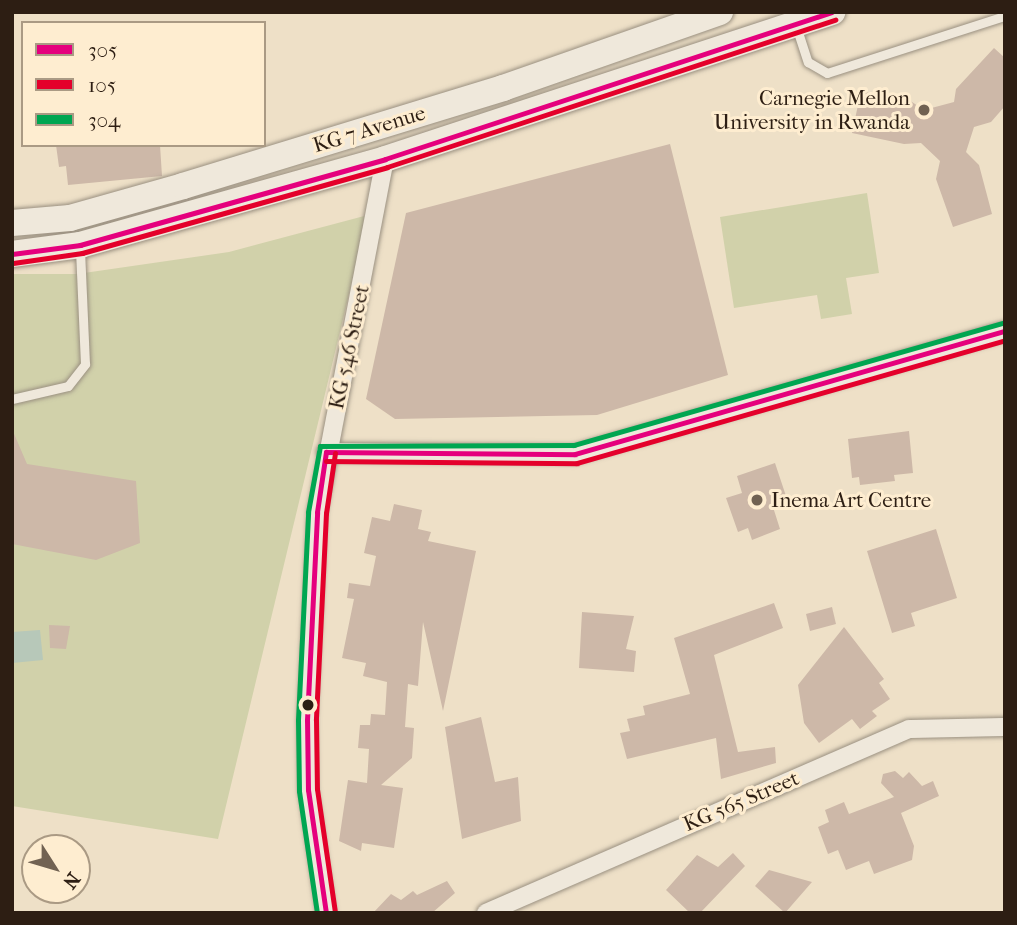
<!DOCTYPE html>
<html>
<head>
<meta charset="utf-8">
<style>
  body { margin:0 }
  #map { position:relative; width:1017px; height:925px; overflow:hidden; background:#eee0c7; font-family:"IM FELL French Canon",serif }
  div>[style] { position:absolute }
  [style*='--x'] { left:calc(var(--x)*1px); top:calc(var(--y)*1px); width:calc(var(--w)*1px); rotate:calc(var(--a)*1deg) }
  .green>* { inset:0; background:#d1d1aa }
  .water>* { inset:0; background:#b7c8b9 }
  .building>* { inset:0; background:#cdb8a8 }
  .roads { filter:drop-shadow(0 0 2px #9a9081) drop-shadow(0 0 2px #9a9081) }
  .lane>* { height:9px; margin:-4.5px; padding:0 4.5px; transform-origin:4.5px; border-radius:4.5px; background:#efe8db }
  .street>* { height:18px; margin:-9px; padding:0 9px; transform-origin:9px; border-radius:9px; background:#efe8db }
  .secondary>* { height:26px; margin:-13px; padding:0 13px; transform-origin:13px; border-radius:13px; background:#efe8db }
  .bus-1>* { height:5px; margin:-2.5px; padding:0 2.5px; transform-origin:2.5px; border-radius:2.5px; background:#e5007d }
  .bus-2>* { height:5px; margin:-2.5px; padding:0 2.5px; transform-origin:2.5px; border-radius:2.5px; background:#e4002b }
  .bus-3>* { height:5px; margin:-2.5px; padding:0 2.5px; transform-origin:2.5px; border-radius:2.5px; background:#00a651 }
  .dots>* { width:19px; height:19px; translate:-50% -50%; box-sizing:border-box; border:4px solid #feedd0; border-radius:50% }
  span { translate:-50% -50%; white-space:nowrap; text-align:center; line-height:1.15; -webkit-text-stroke:6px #feedd0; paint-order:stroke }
  .poi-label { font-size:21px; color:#2d1e13 }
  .right { translate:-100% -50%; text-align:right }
  .left { translate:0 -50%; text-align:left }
  .street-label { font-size:21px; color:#2d1e13 }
  .frame { position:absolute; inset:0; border:14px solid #2d1e13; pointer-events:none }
  .legend { position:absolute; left:21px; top:21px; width:245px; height:126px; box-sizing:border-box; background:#feedd0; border:2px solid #aa9a84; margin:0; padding:9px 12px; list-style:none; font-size:21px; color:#2d1e13 }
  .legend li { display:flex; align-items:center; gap:14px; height:35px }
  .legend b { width:35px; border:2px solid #aa9a84 }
  .north { position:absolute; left:21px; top:834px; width:70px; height:70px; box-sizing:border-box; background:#feedd0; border:2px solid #aa9a84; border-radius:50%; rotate:127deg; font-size:19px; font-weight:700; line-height:28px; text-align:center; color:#2d1e13 }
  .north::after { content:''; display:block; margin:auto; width:24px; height:32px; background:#716252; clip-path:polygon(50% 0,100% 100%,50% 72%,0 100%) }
</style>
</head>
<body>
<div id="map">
  <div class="green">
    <div style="clip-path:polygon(867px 193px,879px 273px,846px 278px,852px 314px,821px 319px,817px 295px,734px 308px,720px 217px)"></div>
    <div style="clip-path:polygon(368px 215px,218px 839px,12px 806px,12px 274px,77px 274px,229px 252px)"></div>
  </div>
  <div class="water">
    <div style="clip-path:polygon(40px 630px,43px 660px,12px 663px,12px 632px)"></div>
  </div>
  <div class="building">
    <div style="clip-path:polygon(994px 48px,1005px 58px,1005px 106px,991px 122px,974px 127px,966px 152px,979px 165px,992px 214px,953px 227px,936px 179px,940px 161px,921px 143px,904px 144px,852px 133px,861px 91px,912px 102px,924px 110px,954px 102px,956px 89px)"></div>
    <div style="clip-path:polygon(670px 144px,728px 375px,597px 415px,395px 419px,366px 399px,406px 213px)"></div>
    <div style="clip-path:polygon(56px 145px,160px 145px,162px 176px,68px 185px,66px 166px,59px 167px)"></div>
    <div style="clip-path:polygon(12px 429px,27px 464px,136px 481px,140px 543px,96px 560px,12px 544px)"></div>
    <div style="clip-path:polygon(909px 431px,913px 473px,894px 475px,895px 481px,860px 485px,859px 477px,852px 478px,848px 439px)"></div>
    <div style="clip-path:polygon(775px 463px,788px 502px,773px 507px,780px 529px,752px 540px,748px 528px,738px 532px,726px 498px,742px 493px,737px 476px)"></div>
    <div style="clip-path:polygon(394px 504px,422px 510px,418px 529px,431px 532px,428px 541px,476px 551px,443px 711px,423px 622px,418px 686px,408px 684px,405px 727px,414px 728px,412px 758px,381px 785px,403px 788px,394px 848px,362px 843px,361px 851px,339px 841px,348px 780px,367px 783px,369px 749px,358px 748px,360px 725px,370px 725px,371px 714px,385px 715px,387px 682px,363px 676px,366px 663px,342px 658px,354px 599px,347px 598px,349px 583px,370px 586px,376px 556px,364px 553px,372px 517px,390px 521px)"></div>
    <div style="clip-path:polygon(936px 529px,957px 598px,911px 613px,915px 626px,892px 633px,867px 551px)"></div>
    <div style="clip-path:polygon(774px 603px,783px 628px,714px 655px,738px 752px,775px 747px,776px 763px,721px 779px,716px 738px,627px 759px,620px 733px,630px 731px,627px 719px,645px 715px,643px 706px,690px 694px,674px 638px)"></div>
    <div style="clip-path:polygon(832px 607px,836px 624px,810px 631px,806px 614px)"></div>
    <div style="clip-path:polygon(582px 612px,634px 616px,626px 649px,636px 651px,634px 672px,579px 668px)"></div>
    <div style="clip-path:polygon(49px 625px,70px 626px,66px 649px,50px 648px)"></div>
    <div style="clip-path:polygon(844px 627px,884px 679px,879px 683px,890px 699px,872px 711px,877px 716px,860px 729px,852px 719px,819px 743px,804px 723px,798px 685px)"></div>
    <div style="clip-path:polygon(481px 717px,495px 782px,518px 777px,521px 821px,462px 839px,445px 727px)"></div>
    <div style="clip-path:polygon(895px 771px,903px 778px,909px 772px,922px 786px,933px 781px,939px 796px,901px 813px,914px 846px,912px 860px,874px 874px,869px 861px,846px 870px,838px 850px,828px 854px,818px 827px,829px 822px,825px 810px,844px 802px,849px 814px,894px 797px,881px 783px,883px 774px)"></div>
    <div style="clip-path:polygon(733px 853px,745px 866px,700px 913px,690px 913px,666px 890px,697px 855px,718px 867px)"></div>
    <div style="clip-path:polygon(769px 870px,812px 882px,785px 913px,755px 886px)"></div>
    <div style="clip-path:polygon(447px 881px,455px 893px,432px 913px,373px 913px,391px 894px,401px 900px,413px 891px,417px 895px)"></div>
  </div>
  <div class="roads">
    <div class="lane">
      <div style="--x:796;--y:26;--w:38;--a:72"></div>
      <div style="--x:808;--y:62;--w:22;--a:30"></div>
      <div style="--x:827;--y:73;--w:187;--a:-17.8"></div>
      <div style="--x:12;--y:399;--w:57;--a:-13.1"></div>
      <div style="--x:68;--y:386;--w:28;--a:-52"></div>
      <div style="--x:85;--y:364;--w:116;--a:-92.5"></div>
    </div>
    <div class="street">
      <div style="--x:326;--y:452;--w:249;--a:0.5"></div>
      <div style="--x:575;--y:454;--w:447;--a:-16"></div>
      <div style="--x:326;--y:913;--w:124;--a:-98.3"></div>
      <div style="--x:308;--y:790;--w:70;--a:-90.8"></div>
      <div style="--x:307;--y:720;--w:208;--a:-87.2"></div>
      <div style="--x:317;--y:512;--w:359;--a:-79.1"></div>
      <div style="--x:486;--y:913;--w:461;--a:-23.5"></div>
      <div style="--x:909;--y:729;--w:96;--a:-1.2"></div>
    </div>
    <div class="secondary">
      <div style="--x:12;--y:223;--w:58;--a:-4.9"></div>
      <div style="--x:70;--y:218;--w:117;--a:-15.8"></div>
      <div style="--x:183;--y:186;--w:335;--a:-17"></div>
      <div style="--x:503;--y:88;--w:230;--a:-19.3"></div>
      <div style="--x:12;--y:254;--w:69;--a:-7.5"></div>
      <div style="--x:80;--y:245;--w:317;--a:-15.7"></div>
      <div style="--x:385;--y:159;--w:471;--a:-18.2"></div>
    </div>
  </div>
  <div class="bus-1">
    <div style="--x:12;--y:254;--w:69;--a:-7.5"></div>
    <div style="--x:80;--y:245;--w:317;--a:-15.7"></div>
    <div style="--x:385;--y:159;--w:470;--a:-18.2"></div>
    <div style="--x:326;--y:452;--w:249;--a:0.5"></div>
    <div style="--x:575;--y:454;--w:447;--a:-16"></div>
    <div style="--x:326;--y:913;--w:124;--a:-98.3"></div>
    <div style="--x:308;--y:790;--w:70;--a:-90.8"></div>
    <div style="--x:307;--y:720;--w:208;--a:-87.2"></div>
    <div style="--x:317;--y:512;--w:61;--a:-81.5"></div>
  </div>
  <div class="bus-2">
    <div style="--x:13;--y:263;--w:70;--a:-8.2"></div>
    <div style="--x:82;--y:253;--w:317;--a:-15.7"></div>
    <div style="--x:387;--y:167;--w:472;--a:-18.2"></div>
    <div style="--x:335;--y:453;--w:61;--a:98.5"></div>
    <div style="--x:326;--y:513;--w:207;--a:92.8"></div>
    <div style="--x:316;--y:720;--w:69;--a:89.2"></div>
    <div style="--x:317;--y:789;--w:124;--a:81.7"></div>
    <div style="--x:326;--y:461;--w:251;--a:0.5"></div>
    <div style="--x:577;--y:463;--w:445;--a:-16"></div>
  </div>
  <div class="bus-3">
    <div style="--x:317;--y:913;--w:123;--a:-98.4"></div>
    <div style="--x:299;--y:791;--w:71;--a:-90.8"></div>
    <div style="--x:298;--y:720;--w:208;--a:-87.2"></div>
    <div style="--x:308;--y:512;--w:67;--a:-79.7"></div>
    <div style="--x:320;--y:446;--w:254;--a:-0.2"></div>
    <div style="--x:574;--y:445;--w:446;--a:-15.9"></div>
  </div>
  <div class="dots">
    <div style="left:924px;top:110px;background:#716252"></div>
    <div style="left:757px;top:500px;background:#716252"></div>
    <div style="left:308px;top:705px;background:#2d1e13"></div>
  </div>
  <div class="poi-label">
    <span class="right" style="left:910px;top:110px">Carnegie Mellon<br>University in Rwanda</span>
    <span class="left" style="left:771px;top:500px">Inema Art Centre</span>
  </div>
  <div class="street-label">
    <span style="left:369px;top:129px;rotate:-17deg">KG 7 Avenue</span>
    <span style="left:349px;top:347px;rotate:-78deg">KG 546 Street</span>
    <span style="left:741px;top:801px;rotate:-23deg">KG 565 Street</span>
  </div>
  <div class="frame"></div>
  <ul class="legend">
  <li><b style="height:9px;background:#e5007d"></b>305</li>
  <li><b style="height:9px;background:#e4002b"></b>105</li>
  <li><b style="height:9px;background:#00a651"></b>304</li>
  </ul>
  <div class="north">N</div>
</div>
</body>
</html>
